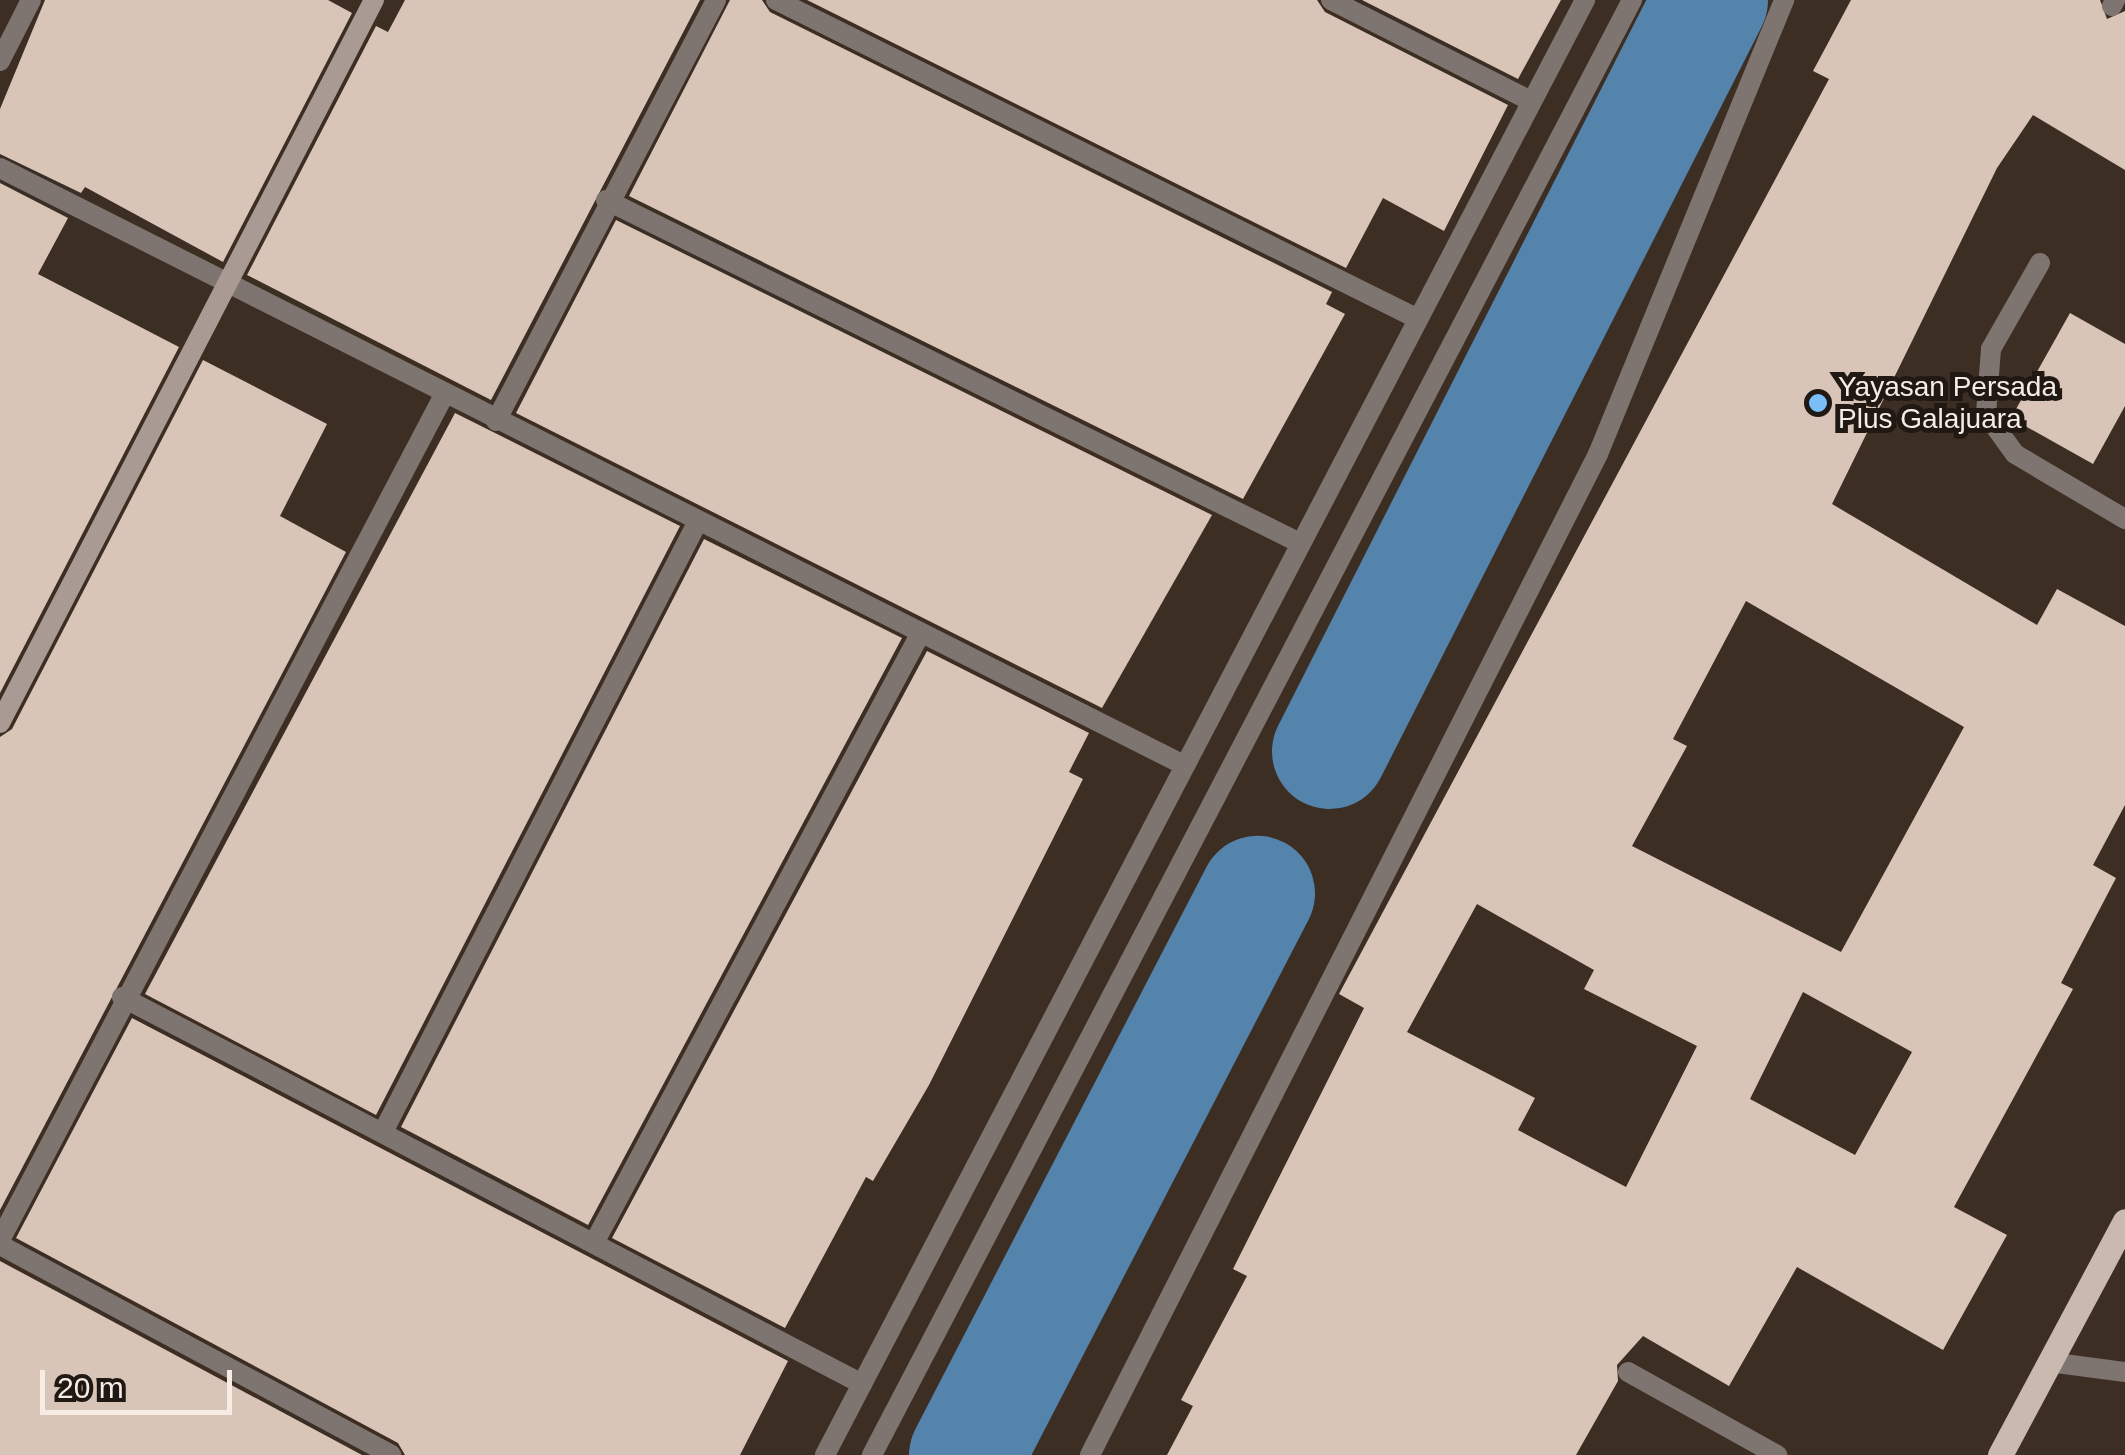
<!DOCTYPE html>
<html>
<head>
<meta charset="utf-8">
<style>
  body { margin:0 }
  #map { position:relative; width:2125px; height:1455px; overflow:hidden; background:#3d2e24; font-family:Arial,sans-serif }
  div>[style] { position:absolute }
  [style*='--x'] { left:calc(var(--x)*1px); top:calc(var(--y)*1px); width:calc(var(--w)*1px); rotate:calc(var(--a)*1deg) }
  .river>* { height:115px; margin:-57.5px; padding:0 57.5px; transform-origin:57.5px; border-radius:57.5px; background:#5483ac }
  .building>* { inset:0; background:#d9c4b8 }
  .lane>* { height:20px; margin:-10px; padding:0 10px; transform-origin:10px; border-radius:10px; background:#7e7570 }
  .street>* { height:20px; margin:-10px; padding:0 10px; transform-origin:10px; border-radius:10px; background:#7e7570 }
  .secondary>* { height:20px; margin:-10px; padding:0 10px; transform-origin:10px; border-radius:10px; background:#a99b93 }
  .primary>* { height:25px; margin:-12.5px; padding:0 12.5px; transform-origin:12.5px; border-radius:12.5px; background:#cab9ae }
  .dots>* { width:28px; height:28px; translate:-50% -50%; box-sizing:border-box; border:5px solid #1f1813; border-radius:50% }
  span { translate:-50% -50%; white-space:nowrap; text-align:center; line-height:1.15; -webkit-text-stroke:10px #1f1813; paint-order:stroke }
  .poi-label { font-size:28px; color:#f6ebe5 }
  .left { translate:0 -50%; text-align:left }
  .scale { position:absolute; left:40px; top:1370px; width:192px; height:45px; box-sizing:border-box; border:5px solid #f6ebe5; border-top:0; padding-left:12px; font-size:30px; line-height:35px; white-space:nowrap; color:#f6ebe5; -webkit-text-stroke:8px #1f1813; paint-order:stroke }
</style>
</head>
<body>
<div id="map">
  <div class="river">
    <div style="--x:1329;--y:751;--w:842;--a:-63.1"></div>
    <div style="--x:966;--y:1455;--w:633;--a:-62.63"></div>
  </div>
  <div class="building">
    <div style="clip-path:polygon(45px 0,328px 0,352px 13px,223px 262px,85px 187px,81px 193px,0 154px,0 109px)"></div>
    <div style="clip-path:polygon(405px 0,700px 0,491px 400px,247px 275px,376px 26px,388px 32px)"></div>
    <div style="clip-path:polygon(730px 0,762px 0,770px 12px,1332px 292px,1326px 304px,1345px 314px,1243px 499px,629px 196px)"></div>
    <div style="clip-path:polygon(807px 0,1317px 0,1325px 12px,1508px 105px,1444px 231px,1383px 198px,1346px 268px)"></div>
    <div style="clip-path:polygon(1362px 0,1561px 0,1518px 79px)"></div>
    <div style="clip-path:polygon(evenodd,1851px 0,2100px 0,2107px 19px,2125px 11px,2125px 170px,2033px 115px,1997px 168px,1832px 504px,2037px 625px,2057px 589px,2125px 626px,2125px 805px,2093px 865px,2116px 878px,2061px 983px,2073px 989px,1954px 1207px,2007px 1235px,1943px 1350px,1797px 1267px,1729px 1386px,1643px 1336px,1617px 1365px,1618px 1381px,1576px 1455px,1167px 1455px,1193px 1406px,1181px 1400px,1247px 1276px,1233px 1269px,1364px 1008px,1339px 994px,1829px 79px,1813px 71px,1851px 0,1746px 601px,1964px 727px,1841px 952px,1632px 846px,1687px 746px,1673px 739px,1746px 601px,1851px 0,1477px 904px,1594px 970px,1584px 989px,1697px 1046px,1626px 1187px,1518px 1130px,1535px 1098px,1407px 1032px,1477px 904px,1851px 0,1803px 992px,1912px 1052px,1855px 1155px,1750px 1099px,1803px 992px)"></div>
    <div style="clip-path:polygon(0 183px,68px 218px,38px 274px,179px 347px,0 693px)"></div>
    <div style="clip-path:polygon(616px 220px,1212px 515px,1102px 708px,516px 413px)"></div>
    <div style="clip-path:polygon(2070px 313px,2125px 344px,2125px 406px,2093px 464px,2011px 418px)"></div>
    <div style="clip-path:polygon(203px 360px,327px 424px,280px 516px,346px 552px,0 1210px,0 737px,12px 729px)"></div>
    <div style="clip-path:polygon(455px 413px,680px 526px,376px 1115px,145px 994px)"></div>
    <div style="clip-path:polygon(704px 539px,902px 638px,588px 1225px,401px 1127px)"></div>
    <div style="clip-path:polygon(927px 651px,1089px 733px,1069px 772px,1083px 779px,929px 1085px,873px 1181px,866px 1177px,785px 1328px,612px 1238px)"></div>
    <div style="clip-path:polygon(132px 1018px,788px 1361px,740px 1455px,405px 1455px,398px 1443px,16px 1238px)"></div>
    <div style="clip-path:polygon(0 1261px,362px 1455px,0 1455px)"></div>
  </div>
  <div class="lane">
    <div style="--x:2040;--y:263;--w:99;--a:119.7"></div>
    <div style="--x:1991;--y:349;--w:65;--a:94.4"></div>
    <div style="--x:1986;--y:414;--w:49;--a:54.1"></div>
    <div style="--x:2015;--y:454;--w:128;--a:30.6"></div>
    <div style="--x:1628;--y:1372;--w:171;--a:29.1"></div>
  </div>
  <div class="street">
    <div style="--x:776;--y:0;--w:717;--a:26.42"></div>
    <div style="--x:1331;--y:0;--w:224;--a:26.8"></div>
    <div style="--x:2112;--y:6;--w:7;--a:-63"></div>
    <div style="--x:0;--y:61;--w:68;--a:-63.1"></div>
    <div style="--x:0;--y:168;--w:1324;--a:26.76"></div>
    <div style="--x:606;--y:200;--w:770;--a:26.3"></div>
    <div style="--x:496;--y:421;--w:475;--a:-62.4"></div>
    <div style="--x:122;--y:997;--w:835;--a:27.61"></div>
    <div style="--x:383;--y:1132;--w:685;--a:-62.72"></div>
    <div style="--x:0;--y:1240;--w:955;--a:-62.28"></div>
    <div style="--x:594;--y:1243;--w:689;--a:-61.83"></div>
    <div style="--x:0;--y:1245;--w:444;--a:28.2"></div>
    <div style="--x:2049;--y:1362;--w:77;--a:7.5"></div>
    <div style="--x:825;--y:1455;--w:1642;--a:-62.42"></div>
    <div style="--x:872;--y:1455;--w:1642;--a:-62.42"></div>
    <div style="--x:1090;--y:1455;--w:1123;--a:-63.09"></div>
    <div style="--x:1598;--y:454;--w:491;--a:-67.7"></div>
  </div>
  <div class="secondary">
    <div style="--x:0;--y:723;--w:814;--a:-62.65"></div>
  </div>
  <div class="primary">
    <div style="--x:2000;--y:1455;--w:265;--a:-61.9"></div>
  </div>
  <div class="dots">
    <div style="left:1818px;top:403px;background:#7abef8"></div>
  </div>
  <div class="poi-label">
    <span class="left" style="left:1838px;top:403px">Yayasan Persada<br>Plus Galajuara</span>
  </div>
  <div class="scale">20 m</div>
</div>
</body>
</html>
